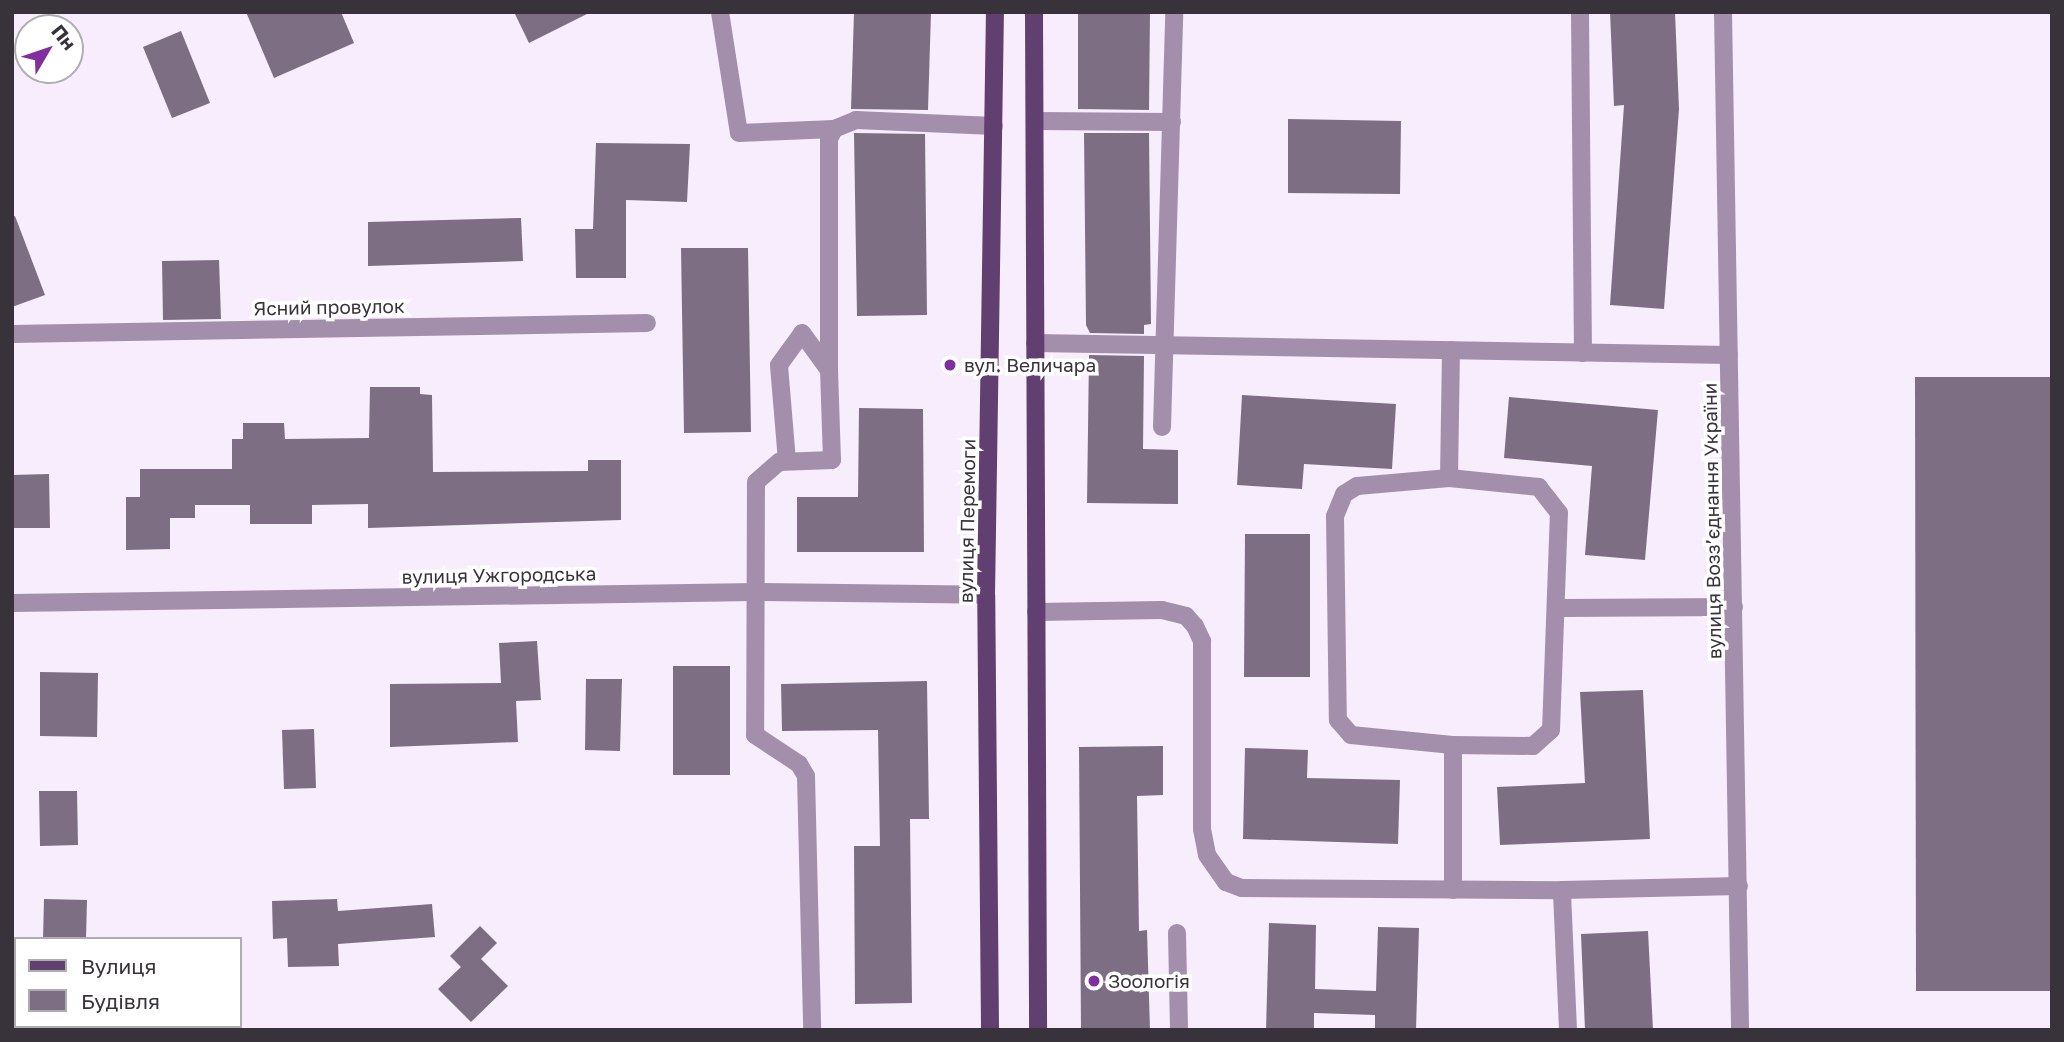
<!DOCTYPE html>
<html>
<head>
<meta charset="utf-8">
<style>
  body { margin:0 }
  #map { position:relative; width:2064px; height:1042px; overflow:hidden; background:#f8edfc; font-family:"Golos Text",sans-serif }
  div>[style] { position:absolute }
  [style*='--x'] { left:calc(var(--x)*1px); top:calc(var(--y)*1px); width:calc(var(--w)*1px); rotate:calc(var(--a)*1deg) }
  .building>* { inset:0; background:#7d6e84 }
  .minor>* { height:18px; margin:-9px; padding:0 9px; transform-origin:9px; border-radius:9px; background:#a38fac }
  .major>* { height:18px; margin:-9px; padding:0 9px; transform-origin:9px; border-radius:9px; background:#623f71 }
  .dots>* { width:19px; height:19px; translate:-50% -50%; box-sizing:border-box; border:4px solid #fff; border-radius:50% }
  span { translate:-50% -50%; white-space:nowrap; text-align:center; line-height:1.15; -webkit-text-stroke:7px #fff; paint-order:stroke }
  .street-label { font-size:19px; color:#38323b }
  .poi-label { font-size:19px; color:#38323b }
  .left { translate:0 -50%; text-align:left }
  .frame { position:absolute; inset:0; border:14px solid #38323b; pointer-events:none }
  .legend { position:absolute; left:14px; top:937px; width:228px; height:91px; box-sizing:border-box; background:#fff; border:2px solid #afadb1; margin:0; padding:9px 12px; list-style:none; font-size:21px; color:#38323b }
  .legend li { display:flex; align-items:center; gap:14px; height:35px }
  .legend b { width:35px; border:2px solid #afadb1 }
  .north { position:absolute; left:14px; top:14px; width:70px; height:70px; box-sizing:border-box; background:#fff; border:2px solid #afadb1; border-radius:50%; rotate:51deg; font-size:19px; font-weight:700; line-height:28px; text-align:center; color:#38323b }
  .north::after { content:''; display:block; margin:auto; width:24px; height:32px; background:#812f9f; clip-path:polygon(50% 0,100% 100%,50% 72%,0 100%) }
</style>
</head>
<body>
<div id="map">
  <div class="building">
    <div style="clip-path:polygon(246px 12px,341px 12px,354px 43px,274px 78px)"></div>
    <div style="clip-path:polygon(514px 12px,591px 12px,529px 43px)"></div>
    <div style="clip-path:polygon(854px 12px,931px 12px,928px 110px,851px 109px)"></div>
    <div style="clip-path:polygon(1078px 12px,1150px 12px,1149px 110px,1078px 109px)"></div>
    <div style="clip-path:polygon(1610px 12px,1675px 12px,1679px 109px,1664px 309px,1610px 305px,1624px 105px,1614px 106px)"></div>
    <div style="clip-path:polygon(181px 31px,210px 103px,172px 118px,143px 47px)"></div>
    <div style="clip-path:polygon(1288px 119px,1401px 121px,1400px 194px,1288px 193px)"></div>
    <div style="clip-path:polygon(854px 133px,925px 134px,927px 315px,857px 316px)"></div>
    <div style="clip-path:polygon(1084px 133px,1149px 133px,1151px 324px,1144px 325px,1144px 334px,1090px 333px,1086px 325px)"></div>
    <div style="clip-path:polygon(596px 143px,690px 144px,687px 202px,626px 200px,626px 278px,576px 278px,575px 229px,593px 229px)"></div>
    <div style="clip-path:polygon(15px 216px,45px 295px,12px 307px,12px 217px)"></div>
    <div style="clip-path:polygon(521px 218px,523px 261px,368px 266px,368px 222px)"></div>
    <div style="clip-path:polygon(681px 248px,748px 248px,751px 432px,684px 433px)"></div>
    <div style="clip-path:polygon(219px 260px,221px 319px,163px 320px,162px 261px)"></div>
    <div style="clip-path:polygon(1089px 355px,1144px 356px,1143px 449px,1178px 450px,1178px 504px,1087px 503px)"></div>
    <div style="clip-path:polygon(1915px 377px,2052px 377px,2052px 991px,1916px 991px)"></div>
    <div style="clip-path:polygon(370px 387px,420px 387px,420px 394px,432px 395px,433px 472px,588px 471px,588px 460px,621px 460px,621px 520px,368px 528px,368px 504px,312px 505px,312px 524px,250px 524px,250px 505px,195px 505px,195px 518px,170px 518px,170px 549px,126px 550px,126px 497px,140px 497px,140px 469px,232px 469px,232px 439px,243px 439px,243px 423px,284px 423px,285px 439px,369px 438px)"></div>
    <div style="clip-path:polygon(1242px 395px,1396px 404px,1392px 469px,1304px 464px,1302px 489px,1237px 485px)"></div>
    <div style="clip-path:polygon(1509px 397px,1658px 410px,1645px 560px,1585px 555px,1592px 466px,1504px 458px)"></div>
    <div style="clip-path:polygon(859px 408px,923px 409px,924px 552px,797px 552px,797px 497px,858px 497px)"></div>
    <div style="clip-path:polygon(49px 474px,50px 528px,12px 528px,12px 475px)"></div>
    <div style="clip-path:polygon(1245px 534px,1310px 534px,1310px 677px,1244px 677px)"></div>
    <div style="clip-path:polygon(537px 641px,541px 700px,516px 701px,518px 742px,390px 747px,390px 684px,501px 683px,499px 643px)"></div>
    <div style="clip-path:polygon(673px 666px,730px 666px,730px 775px,673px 775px)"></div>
    <div style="clip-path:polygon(40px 672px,98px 673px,97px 737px,40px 736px)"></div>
    <div style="clip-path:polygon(586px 679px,622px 679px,620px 751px,585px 750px)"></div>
    <div style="clip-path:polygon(927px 681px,929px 819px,910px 819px,912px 1003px,855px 1004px,854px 846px,880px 846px,878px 730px,782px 731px,781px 684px)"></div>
    <div style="clip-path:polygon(1643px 690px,1650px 839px,1500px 845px,1497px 787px,1585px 783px,1580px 692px)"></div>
    <div style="clip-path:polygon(314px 729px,316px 788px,284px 789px,282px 730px)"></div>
    <div style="clip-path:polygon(1163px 746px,1163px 795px,1137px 796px,1139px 931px,1147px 930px,1150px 1030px,1081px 1030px,1079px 747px)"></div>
    <div style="clip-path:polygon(1245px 748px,1308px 750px,1307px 778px,1400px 780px,1398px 844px,1243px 839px)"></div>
    <div style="clip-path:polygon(39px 791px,77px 791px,78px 845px,40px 846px)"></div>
    <div style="clip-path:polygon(44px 899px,87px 900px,86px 939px,43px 939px)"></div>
    <div style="clip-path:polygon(337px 899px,338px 911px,432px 904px,435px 937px,338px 944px,339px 966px,288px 967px,287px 938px,273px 939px,272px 901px)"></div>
    <div style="clip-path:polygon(1269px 923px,1316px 925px,1315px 989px,1376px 991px,1378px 927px,1419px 928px,1416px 1030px,1375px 1030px,1375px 1015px,1314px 1013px,1314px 1030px,1266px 1030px)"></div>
    <div style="clip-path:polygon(480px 926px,497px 943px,481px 959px,508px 986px,471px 1022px,438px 989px,461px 967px,450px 956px)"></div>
    <div style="clip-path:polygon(1648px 931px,1653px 1030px,1585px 1030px,1581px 934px)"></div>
  </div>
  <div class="minor">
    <div style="--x:720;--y:12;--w:122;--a:81.1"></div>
    <div style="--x:739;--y:133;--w:95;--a:-2.4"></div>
    <div style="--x:1580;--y:12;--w:341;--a:89.5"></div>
    <div style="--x:1723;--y:12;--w:1018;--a:89.04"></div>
    <div style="--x:1035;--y:121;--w:137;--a:0.4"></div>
    <div style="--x:12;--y:334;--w:635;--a:-0.99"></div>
    <div style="--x:1035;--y:343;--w:694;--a:0.99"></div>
    <div style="--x:829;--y:370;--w:231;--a:-90"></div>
    <div style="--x:829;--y:139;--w:11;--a:-63"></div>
    <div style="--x:834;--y:129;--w:24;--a:-22"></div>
    <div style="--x:856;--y:120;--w:138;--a:2.5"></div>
    <div style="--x:1162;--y:427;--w:415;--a:-88.3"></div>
    <div style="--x:787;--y:461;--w:96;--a:-94.8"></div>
    <div style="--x:779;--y:365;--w:39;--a:-54"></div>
    <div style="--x:802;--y:333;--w:46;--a:53.9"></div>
    <div style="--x:829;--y:370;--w:90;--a:88.1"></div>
    <div style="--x:832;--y:460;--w:53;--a:177.8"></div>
    <div style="--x:779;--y:462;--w:30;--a:139"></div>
    <div style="--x:756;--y:482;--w:253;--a:90.2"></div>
    <div style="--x:755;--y:735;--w:53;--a:33.4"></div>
    <div style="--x:799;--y:764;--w:14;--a:60"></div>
    <div style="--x:806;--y:776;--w:254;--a:88.6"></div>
    <div style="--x:1449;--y:478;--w:128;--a:-89.1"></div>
    <div style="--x:12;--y:603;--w:743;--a:-0.85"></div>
    <div style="--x:755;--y:592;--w:231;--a:0.7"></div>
    <div style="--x:1560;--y:608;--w:174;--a:-0.3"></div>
    <div style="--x:1036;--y:612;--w:126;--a:-0.9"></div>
    <div style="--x:1162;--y:610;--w:25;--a:14"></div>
    <div style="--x:1186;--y:616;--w:13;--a:48"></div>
    <div style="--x:1195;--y:626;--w:17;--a:65"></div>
    <div style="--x:1202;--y:641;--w:188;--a:90"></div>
    <div style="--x:1202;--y:829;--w:26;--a:79"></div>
    <div style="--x:1207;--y:855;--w:33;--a:55"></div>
    <div style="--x:1226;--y:882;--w:17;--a:21"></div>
    <div style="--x:1242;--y:888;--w:320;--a:0.4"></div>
    <div style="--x:1453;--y:890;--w:145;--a:-90"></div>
    <div style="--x:1453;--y:745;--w:80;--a:0.7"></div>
    <div style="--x:1533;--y:746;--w:24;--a:-42"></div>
    <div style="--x:1551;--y:730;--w:217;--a:-87.9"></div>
    <div style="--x:1559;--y:513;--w:33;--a:-128"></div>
    <div style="--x:1539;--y:487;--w:90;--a:-174.3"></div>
    <div style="--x:1449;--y:478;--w:92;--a:175"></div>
    <div style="--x:1357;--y:486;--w:15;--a:148"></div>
    <div style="--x:1344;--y:494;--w:24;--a:112"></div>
    <div style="--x:1335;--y:516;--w:204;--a:89.2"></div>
    <div style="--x:1338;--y:720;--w:20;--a:49"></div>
    <div style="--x:1351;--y:735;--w:102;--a:5.6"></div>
    <div style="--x:1177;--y:933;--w:97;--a:88.8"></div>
    <div style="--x:1568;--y:1030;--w:140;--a:-92.5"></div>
    <div style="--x:1562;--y:890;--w:177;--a:-1.3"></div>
  </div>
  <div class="major">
    <div style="--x:1034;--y:12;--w:1018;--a:89.77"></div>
    <div style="--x:990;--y:1030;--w:435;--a:-90.5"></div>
    <div style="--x:986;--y:595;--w:583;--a:-89.12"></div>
  </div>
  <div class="dots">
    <div style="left:950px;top:365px;background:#812f9f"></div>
    <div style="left:1094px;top:981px;background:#812f9f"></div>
  </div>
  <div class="street-label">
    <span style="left:329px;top:307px;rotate:-1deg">Ясний провулок</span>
    <span style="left:967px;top:521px;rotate:-89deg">вулиця Перемоги</span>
    <span style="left:1712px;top:521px;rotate:-91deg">вулиця Воззʼєднання України</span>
    <span style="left:499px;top:575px;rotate:-1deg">вулиця Ужгородська</span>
  </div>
  <div class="poi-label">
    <span class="left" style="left:964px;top:365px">вул. Величара</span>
    <span class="left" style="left:1108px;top:981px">Зоологія</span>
  </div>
  <div class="frame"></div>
  <ul class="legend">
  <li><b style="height:9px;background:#623f71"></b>Вулиця</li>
  <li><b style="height:19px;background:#7d6e84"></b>Будівля</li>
  </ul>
  <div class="north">Пн</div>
</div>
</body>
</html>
